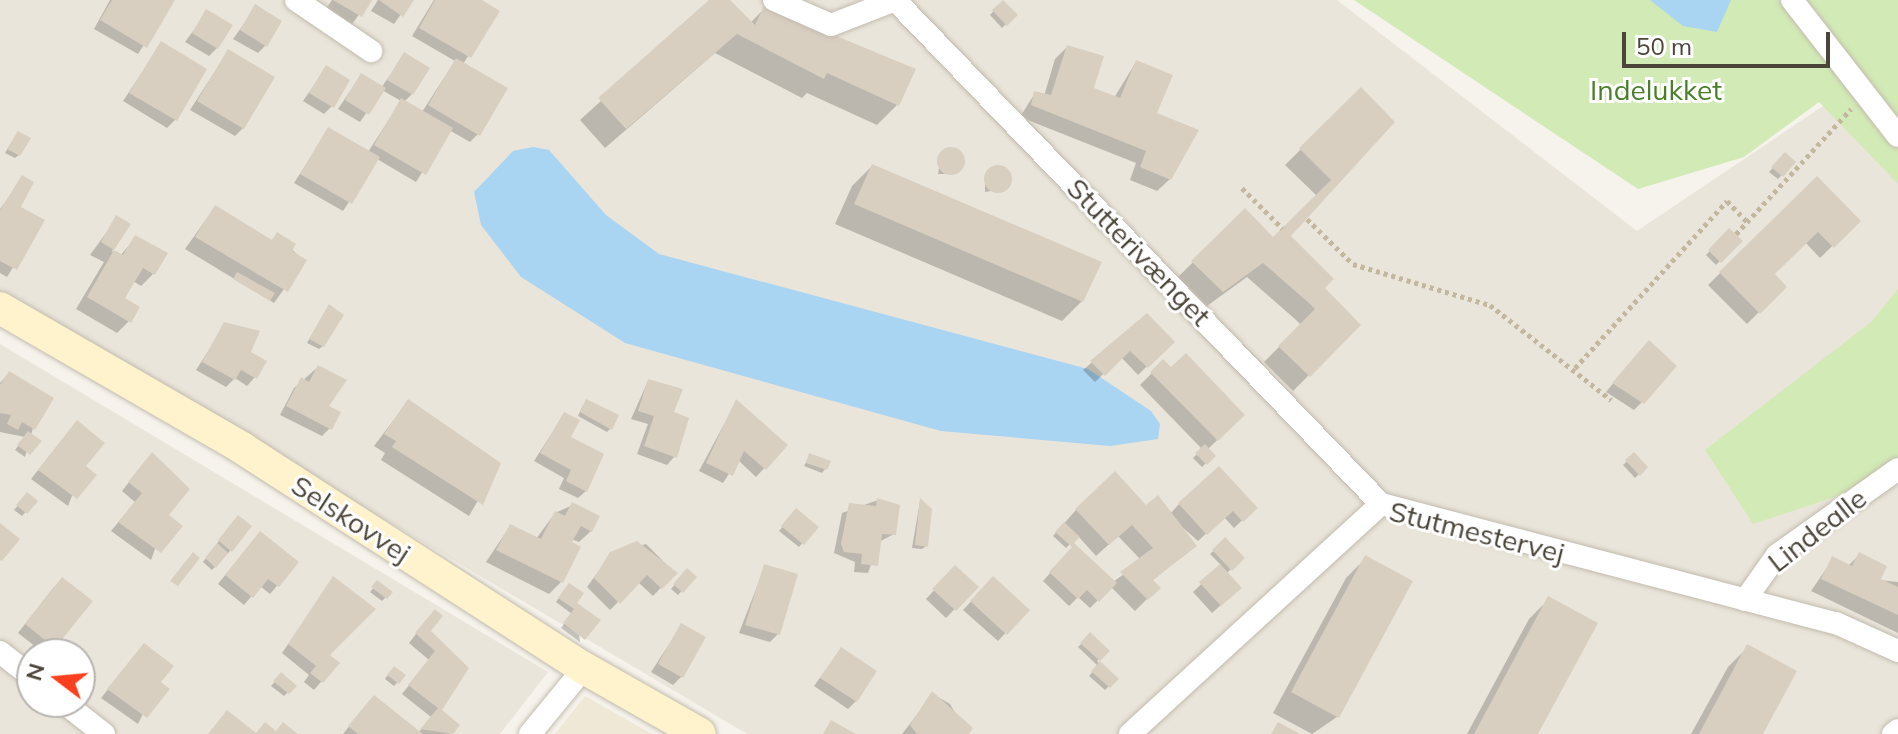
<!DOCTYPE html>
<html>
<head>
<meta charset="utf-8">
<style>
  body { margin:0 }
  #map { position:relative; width:1898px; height:734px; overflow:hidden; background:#f6f3ec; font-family:Mulish,sans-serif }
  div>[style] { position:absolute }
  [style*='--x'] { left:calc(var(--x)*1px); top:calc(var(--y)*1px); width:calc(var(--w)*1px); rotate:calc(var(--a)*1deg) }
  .residential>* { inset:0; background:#eae5da }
  .education>* { inset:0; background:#efe8d6 }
  .green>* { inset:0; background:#d2eab5 }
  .water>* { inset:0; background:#a9d4f2 }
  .shadow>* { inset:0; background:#0003 }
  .building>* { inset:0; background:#d8cfc1 }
  .round { border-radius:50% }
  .path>* { height:5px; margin-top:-2.5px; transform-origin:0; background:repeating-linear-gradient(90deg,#c4b79f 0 4px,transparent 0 8px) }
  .roads { filter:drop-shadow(0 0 2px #c2bbae) drop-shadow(0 0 2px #c2bbae) }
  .street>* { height:22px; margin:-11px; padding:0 11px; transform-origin:11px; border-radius:11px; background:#fff }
  .secondary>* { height:32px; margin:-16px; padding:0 16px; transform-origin:16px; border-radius:16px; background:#fff3cd }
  span { translate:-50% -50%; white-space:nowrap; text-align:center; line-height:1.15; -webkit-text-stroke:6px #fff; paint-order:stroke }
  .park-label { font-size:28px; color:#4a7f2a }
  .street-label { font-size:28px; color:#4b4439 }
  .north { position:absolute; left:16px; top:638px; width:80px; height:80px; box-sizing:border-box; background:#fff; border:2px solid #b7b4b0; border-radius:50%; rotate:286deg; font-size:22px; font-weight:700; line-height:32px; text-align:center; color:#4b4439 }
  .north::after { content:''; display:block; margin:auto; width:28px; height:36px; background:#fc3f1d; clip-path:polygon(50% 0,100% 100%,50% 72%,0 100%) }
  .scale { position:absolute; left:1622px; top:32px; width:208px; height:36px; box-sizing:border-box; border:4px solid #4b4439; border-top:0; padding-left:10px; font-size:24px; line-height:28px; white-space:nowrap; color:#4b4439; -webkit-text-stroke:6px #fff; paint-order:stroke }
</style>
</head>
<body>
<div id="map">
  <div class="residential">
    <div style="clip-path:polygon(0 0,1337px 0,1637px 231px,1832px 100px,1898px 182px,1898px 734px,747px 734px,0 292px)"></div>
    <div style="clip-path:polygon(evenodd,0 344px,548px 672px,500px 734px,0 734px,0 344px,32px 654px,80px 654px,80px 702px,32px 702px,32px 654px)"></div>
  </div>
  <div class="education">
    <div style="clip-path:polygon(585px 696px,652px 734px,555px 734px)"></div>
  </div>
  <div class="green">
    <div style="clip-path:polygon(1354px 0,1898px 0,1898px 184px,1819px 102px,1744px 157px,1638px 189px)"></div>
    <div style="clip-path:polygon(1898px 289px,1898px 476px,1753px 524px,1705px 450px,1871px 322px)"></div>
  </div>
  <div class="water">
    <div style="clip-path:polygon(1650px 0,1731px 0,1717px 32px,1683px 26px)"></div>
    <div style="clip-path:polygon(533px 147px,549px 150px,606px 215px,659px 254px,1088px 369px,1151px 411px,1160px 424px,1158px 439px,1110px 446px,941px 431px,625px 343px,521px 277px,481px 225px,474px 192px,513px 151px)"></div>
  </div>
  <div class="shadow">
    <div style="clip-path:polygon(110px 0,173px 0,138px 54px,94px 29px)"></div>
    <div style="clip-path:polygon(332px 0,370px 0,352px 24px,326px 9px)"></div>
    <div style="clip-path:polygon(378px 0,411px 0,394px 24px,371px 11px)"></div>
    <div style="clip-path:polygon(434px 0,478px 0,497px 11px,463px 64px,478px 134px,470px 142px,449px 130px,416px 182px,377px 159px,343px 211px,294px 183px,329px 129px,368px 152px,401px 101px,382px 90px,360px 122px,338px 109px,361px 75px,381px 88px,404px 55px,412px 94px,404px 102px,422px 112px,455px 61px,412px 36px)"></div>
    <div style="clip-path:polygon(712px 0,728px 0,750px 23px,765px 8px,897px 105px,877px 125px,807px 93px,802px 98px,715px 53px,605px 148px,580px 120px)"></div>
    <div style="clip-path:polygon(1002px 2px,1015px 15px,1002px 28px,990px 15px)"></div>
    <div style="clip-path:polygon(256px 7px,266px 45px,258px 53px,233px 39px)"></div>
    <div style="clip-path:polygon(207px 12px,217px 48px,209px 56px,185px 42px)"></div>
    <div style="clip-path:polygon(161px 44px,175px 120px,167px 128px,123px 101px)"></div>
    <div style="clip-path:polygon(1067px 47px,1092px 89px,1114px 98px,1136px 62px,1170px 179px,1157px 191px,1130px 180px,1136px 163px,1020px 117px,1035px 93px,1044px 96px,1055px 59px)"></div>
    <div style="clip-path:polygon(228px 51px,243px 128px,235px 136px,190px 110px)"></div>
    <div style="clip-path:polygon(326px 68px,332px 106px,324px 114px,303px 101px)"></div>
    <div style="clip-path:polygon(1361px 90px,1393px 122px,1288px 236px,1322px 288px,1359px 325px,1293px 391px,1264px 362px,1301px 325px,1295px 319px,1247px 277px,1207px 306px,1178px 277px,1245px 211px,1273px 240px,1317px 196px,1285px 165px)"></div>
    <div style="clip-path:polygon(15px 137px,19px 155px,15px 158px,5px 153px)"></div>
    <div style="clip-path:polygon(942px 152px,960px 152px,957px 174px,938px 174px)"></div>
    <div style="clip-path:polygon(1785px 155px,1794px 162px,1778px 179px,1769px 172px)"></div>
    <div style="clip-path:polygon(872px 166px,1082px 301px,1062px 321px,835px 224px,852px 186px)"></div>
    <div style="clip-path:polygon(1006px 170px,1007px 188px,985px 192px,985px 174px)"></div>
    <div style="clip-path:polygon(23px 178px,18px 208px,42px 221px,7px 277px,0 273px,0 209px)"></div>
    <div style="clip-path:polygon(1817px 178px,1858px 221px,1820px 258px,1805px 242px,1772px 275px,1784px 287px,1747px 324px,1708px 285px)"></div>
    <div style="clip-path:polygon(215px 207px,271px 241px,277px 235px,304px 261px,274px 303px,185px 249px)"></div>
    <div style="clip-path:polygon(117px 218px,128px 225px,112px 251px,120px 256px,136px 237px,153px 274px,141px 286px,133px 281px,123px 299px,129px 321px,117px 333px,76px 309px,104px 262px,90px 255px)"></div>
    <div style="clip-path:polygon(1729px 231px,1740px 241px,1716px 265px,1706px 255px)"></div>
    <div style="clip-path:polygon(326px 310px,323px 346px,319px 349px,307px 343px)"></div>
    <div style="clip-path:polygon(1147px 316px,1172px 342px,1138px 375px,1121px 357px,1095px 382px,1083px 370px)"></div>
    <div style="clip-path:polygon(225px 325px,257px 332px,249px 353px,255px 377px,247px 386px,235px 378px,226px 387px,196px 370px)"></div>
    <div style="clip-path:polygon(1641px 350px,1642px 402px,1634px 410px,1606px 392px)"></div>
    <div style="clip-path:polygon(1163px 362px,1243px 415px,1207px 450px,1213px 456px,1202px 467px,1193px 458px,1202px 449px,1140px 385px)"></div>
    <div style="clip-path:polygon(318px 367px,330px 428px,322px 436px,280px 415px,294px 388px)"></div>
    <div style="clip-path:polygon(9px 373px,33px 428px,25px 457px,15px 450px,25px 437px,0 432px,0 383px)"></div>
    <div style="clip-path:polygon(648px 381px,675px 456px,667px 465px,637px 454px,648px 424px,631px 419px)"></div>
    <div style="clip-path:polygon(408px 401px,499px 464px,469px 516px,381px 460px,385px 453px,374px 446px)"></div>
    <div style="clip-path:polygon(736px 402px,786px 445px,756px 477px,738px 460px,723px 483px,699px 471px)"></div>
    <div style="clip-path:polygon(583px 405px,610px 429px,607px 432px,578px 416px)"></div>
    <div style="clip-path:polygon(564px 414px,586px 491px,578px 498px,559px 489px,564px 478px,534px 461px)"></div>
    <div style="clip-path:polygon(69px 431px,84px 466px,68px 506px,31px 479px)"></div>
    <div style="clip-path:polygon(810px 455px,825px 469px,822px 473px,804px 466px)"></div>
    <div style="clip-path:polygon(1634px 455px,1646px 467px,1635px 478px,1623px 465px)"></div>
    <div style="clip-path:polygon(145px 462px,167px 516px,151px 560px,111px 531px,135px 502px,122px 491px)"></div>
    <div style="clip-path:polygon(28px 495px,35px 501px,22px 516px,14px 510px)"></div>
    <div style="clip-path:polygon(878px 500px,894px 534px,879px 542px,868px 573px,854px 572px,855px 562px,834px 553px,842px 513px)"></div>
    <div style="clip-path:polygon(920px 501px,926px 546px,922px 549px,912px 548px)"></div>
    <div style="clip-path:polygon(1179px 504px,1255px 508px,1234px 528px,1224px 517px,1198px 541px,1174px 520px,1194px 546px,1152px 581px,1158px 588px,1135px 611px,1111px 587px,1090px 608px,1078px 597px,1069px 606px,1043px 581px,1067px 554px,1113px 582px,1142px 561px,1118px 536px,1096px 556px,1078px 536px,1066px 548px,1053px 536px,1076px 510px,1170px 514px)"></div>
    <div style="clip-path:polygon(573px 505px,591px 531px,579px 542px,571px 539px,561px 582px,549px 594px,486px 562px,510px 526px,536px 539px,555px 513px)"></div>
    <div style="clip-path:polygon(796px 511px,816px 527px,799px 547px,779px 531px)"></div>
    <div style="clip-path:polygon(234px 521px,230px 551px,212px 570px,203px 562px)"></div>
    <div style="clip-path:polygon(1225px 540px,1242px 558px,1226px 574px,1231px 596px,1212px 613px,1193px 592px,1221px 565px,1210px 554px)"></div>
    <div style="clip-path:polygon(252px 542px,296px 563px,270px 594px,260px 586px,244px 605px,218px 584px)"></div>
    <div style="clip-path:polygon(646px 544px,675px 573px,653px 596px,638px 582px,610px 610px,587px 587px,611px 554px)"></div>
    <div style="clip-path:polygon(1859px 555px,1879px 580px,1898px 582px,1898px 633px,1811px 591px,1833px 559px,1848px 566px)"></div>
    <div style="clip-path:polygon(1366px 558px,1337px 717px,1312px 734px,1273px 713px,1346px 578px)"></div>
    <div style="clip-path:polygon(765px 566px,778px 634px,770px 642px,739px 633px)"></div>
    <div style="clip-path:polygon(955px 568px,976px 587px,946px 618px,926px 599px)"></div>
    <div style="clip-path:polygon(687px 571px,694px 577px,678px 595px,671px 589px)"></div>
    <div style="clip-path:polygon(334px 578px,327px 655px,337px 663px,314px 690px,304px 682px,309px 675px,282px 653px)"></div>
    <div style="clip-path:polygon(993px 578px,1027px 610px,998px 641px,963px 610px)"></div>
    <div style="clip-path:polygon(378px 583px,390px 593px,382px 601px,370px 592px)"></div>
    <div style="clip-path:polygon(54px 587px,54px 647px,45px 654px,18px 633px)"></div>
    <div style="clip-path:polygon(565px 589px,575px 603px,580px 642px,561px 628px,572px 614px,556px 602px)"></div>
    <div style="clip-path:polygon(1549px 599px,1536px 734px,1467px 734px,1529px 619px)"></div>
    <div style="clip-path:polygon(427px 620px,428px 631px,466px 669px,439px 710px,457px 725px,450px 734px,343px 734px,366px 705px,418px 733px,431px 717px,402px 694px,429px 660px,409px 643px)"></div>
    <div style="clip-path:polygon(681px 626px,681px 677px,673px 685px,651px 672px)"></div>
    <div style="clip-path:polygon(1090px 635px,1107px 651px,1097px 661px,1116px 679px,1105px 690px,1089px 676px,1098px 666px,1078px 647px)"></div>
    <div style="clip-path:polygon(1748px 647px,1761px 734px,1691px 734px,1728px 667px)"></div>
    <div style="clip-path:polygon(841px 649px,856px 701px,848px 709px,814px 686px)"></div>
    <div style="clip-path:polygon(137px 653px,158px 683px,138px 724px,101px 698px)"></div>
    <div style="clip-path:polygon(390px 672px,403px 676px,394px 686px,385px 679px)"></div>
    <div style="clip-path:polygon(281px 675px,294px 686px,284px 696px,271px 686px)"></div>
    <div style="clip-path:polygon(933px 694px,950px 704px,967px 734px,902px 734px)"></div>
  </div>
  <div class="building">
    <div style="clip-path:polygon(112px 0,175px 0,147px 48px,100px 20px)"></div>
    <div style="clip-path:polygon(333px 0,372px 0,362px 17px)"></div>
    <div style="clip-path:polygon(379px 0,414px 0,403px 17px)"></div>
    <div style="clip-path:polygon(435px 0,482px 0,500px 11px,471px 58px,419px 28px)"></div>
    <div style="clip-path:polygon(709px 0,730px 0,755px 25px,764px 6px,916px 69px,899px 106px,827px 73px,824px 79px,737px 34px,626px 129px,598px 98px)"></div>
    <div style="clip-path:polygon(1003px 0,1018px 15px,1007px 26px,992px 10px)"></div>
    <div style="clip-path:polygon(255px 4px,282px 21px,267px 47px,240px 30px)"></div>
    <div style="clip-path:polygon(206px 9px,233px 25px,218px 49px,192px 33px)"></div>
    <div style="clip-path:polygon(161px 41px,207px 69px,177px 121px,129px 93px)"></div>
    <div style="clip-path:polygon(1067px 45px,1104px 56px,1094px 88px,1120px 98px,1136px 60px,1173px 75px,1157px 113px,1199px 130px,1171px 180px,1140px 167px,1146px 151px,1031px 105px,1034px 91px,1051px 95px)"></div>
    <div style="clip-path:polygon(228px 49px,275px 77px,244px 129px,197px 101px)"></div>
    <div style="clip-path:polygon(404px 52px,430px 68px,413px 95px,387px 80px)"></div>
    <div style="clip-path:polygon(456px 58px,508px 88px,480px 136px,428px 105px)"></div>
    <div style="clip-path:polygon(326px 65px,350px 80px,334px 108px,309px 93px)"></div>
    <div style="clip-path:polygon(361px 73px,386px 88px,369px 115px,345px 100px)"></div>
    <div style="clip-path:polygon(1361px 87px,1395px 122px,1291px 236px,1334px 279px,1325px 288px,1361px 325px,1310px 377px,1278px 346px,1315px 309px,1310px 304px,1263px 263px,1223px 292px,1191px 261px,1245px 208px,1273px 237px,1331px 180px,1299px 148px)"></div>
    <div style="clip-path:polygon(401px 98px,453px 128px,426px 175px,374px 145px)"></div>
    <div style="clip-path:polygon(328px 127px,380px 157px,352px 204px,300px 174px)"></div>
    <div style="clip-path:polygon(18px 131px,31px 138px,20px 156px,7px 149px)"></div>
    <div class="round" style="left:937px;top:147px;width:28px;height:28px"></div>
    <div style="clip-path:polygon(1785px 152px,1796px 162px,1783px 177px,1771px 167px)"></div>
    <div style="clip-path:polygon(872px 164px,1102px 262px,1083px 302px,854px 204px)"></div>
    <div class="round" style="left:984px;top:165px;width:28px;height:28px"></div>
    <div style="clip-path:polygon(22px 175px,34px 182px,21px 207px,45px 220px,17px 270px,0 261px,0 210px)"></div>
    <div style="clip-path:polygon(1817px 176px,1861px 221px,1834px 248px,1818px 232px,1775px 274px,1787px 287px,1760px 314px,1719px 272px)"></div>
    <div style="clip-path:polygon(215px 205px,272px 240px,277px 232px,296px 244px,292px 251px,307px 260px,288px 292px,195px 237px)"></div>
    <div style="clip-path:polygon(116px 215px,131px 224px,114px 250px,123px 255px,135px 235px,168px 253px,155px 275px,143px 268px,125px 298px,140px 307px,131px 323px,87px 297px,114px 250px,101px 242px)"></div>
    <div style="clip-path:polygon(1729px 228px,1743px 241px,1721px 263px,1708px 250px)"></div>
    <div style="clip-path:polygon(237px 272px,275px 293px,270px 301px,233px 279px)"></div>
    <div style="clip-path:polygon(329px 304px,344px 315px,324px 347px,309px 339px)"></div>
    <div style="clip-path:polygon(1147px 313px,1175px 342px,1148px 368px,1130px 351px,1105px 376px,1090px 361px)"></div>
    <div style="clip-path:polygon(224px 322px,260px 331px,251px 352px,267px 361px,257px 379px,241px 370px,235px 380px,202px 362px)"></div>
    <div style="clip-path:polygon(1649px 340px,1677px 366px,1644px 404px,1612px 383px)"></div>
    <div style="clip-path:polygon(1186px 353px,1245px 415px,1218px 441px,1150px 372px,1163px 359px,1171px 367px)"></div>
    <div style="clip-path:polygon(318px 365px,347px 380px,329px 406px,341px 412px,332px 430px,286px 406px,301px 377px,309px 382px)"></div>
    <div style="clip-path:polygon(9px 371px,54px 398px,35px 430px,22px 422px,18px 430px,7px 424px,11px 415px,0 413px,0 385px)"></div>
    <div style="clip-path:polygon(648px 379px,683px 389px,674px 412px,689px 418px,677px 458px,644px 446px,654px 416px,638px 411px)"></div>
    <div style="clip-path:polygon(408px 399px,501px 463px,483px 505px,392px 447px,396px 441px,384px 434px)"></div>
    <div style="clip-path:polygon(586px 399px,619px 415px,612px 430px,580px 412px)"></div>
    <div style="clip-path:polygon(736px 399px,788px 445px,766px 470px,744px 451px,733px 476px,706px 463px)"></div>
    <div style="clip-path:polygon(564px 412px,580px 420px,571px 437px,604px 454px,587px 492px,566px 481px,571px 470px,540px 453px)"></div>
    <div style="clip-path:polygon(77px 420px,105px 443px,86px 466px,97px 475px,77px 499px,38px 470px)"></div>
    <div style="clip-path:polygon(28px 431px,42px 441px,30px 455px,17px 445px)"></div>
    <div style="clip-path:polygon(1205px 444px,1216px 456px,1207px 465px,1195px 453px)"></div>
    <div style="clip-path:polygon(152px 452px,190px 489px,169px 515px,183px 526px,161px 553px,118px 522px,142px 493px,128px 482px)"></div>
    <div style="clip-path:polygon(1634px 452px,1648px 467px,1640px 476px,1625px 460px)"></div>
    <div style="clip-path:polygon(809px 453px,831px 461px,827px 470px,806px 463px)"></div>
    <div style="clip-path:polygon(1219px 466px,1258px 508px,1243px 522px,1233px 511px,1207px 535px,1178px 503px)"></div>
    <div style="clip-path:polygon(1115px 471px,1146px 505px,1158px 495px,1197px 546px,1153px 580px,1161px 588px,1148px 600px,1120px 572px,1153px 548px,1132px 525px,1109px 545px,1075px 509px)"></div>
    <div style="clip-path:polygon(27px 492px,38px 501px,27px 514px,16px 505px)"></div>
    <div style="clip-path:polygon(877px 498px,900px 505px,896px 535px,882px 534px,878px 566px,861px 564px,862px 554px,844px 552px,841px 544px,849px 503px,876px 506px)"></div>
    <div style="clip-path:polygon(920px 498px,932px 509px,928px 547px,915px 545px)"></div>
    <div style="clip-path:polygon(572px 502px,600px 516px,592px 532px,581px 526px,572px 542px,581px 547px,563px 583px,496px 550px,510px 524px,541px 539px,555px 511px,565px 516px)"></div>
    <div style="clip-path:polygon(796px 508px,819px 527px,804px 545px,781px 526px)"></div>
    <div style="clip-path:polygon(238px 515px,252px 526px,232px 552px,218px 540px)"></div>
    <div style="clip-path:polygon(1064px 522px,1080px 537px,1074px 543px,1117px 583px,1099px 602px,1087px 590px,1078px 599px,1049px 572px,1072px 547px,1055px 532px)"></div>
    <div style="clip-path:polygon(0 523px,20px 539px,2px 561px,0 560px)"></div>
    <div style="clip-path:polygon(260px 531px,299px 562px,279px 587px,268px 579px,253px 598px,225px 575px)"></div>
    <div style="clip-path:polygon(1225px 537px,1245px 558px,1232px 571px,1212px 550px)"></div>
    <div style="clip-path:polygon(637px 541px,678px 573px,662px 589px,647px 575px,620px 604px,594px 578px,610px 552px)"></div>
    <div style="clip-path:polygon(217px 543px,228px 553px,216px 568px,205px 558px)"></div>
    <div style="clip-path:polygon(193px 552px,200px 558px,178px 586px,170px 581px)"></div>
    <div style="clip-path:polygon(1859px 552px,1887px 566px,1881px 579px,1898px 587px,1898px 615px,1821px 579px,1832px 556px,1852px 566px)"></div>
    <div style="clip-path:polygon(1365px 555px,1413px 581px,1339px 718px,1291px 692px)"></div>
    <div style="clip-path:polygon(764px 564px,798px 574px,780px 635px,745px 625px)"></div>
    <div style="clip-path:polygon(1220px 564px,1242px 588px,1221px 606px,1199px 582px)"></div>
    <div style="clip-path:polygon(955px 565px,979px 587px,956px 611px,932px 589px)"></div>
    <div style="clip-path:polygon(687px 568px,697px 577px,683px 593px,673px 584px)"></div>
    <div style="clip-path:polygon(333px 576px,376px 609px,330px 655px,340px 663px,323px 683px,310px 673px,316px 666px,288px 644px)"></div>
    <div style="clip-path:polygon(993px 576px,1030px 610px,1007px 635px,970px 601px)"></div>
    <div style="clip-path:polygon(62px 577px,93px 601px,55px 648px,25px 624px)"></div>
    <div style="clip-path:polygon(377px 580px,393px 592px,387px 599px,371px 587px)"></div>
    <div style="clip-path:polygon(569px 583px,584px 593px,577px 603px,601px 620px,585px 640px,563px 623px,574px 609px,558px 598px)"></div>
    <div style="clip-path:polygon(1548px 596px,1598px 623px,1538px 734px,1474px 734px)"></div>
    <div style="clip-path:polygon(435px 609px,443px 616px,431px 631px,469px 668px,442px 710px,460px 725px,453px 734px,420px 729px,438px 708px,408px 685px,435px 651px,415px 633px)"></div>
    <div style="clip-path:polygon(681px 623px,706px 637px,683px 678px,658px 664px)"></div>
    <div style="clip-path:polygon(1090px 632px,1110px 651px,1100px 661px,1080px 643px)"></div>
    <div style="clip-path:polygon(144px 643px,174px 666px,161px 682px,170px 689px,147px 718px,107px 689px)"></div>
    <div style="clip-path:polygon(1747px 644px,1797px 671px,1763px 734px,1699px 734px)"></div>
    <div style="clip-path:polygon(841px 647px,877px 671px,857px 702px,820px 678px)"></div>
    <div style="clip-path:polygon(1100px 661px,1119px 679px,1110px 688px,1091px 671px)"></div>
    <div style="clip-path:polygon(394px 666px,406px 675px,399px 684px,387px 675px)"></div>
    <div style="clip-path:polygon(281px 672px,297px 686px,289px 694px,273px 681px)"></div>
    <div style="clip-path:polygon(932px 691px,973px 728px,969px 734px,917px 734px,910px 725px)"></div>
    <div style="clip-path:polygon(374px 695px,423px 734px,358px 734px,348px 726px)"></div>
    <div style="clip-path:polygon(227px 710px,256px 733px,265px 722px,276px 731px,283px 722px,298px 734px,208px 734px)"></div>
    <div style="clip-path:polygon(831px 720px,856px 734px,823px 734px)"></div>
    <div style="clip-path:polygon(1278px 722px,1300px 734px,1271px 734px)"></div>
  </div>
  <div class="path">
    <div style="--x:1242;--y:188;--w:57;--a:45"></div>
    <div style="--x:1307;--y:219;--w:64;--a:44.4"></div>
    <div style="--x:1353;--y:264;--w:143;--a:16.7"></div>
    <div style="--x:1490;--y:305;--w:154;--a:38.1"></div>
    <div style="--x:1736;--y:234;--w:170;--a:-47.4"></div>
    <div style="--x:1575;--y:368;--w:226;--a:-47.7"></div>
    <div style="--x:1727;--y:201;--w:30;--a:46"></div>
  </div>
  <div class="roads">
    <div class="street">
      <div style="--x:296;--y:0;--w:91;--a:34.2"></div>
      <div style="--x:774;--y:0;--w:62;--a:23.7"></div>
      <div style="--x:831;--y:25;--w:69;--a:-21.3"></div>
      <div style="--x:895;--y:0;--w:700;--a:46.04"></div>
      <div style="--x:1792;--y:0;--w:172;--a:52.1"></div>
      <div style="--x:1745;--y:600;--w:55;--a:-54.6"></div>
      <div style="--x:1777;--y:555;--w:148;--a:-35.4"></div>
      <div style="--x:0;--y:652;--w:41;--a:38"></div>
      <div style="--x:63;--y:702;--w:52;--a:38"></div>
      <div style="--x:530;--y:734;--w:85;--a:-50.7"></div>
      <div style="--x:1130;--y:734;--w:340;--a:-42.5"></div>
      <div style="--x:1381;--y:504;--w:470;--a:14.7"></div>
      <div style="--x:1836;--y:623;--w:68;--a:24.3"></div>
      <div style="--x:1893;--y:734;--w:6;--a:-39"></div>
    </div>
    <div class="secondary">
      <div style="--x:0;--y:308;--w:280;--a:30"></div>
      <div style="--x:242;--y:448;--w:407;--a:32.8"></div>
      <div style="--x:584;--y:668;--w:133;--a:29.6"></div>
    </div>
  </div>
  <div class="park-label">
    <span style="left:1656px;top:90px">Indelukket</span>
  </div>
  <div class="street-label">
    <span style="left:1139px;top:252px;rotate:46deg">Stutterivænget</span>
    <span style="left:351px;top:519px;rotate:33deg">Selskovvej</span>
    <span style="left:1817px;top:530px;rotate:-38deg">Lindealle</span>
    <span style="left:1477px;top:532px;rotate:14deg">Stutmestervej</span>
  </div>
  <div class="north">N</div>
  <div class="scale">50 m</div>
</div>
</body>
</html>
